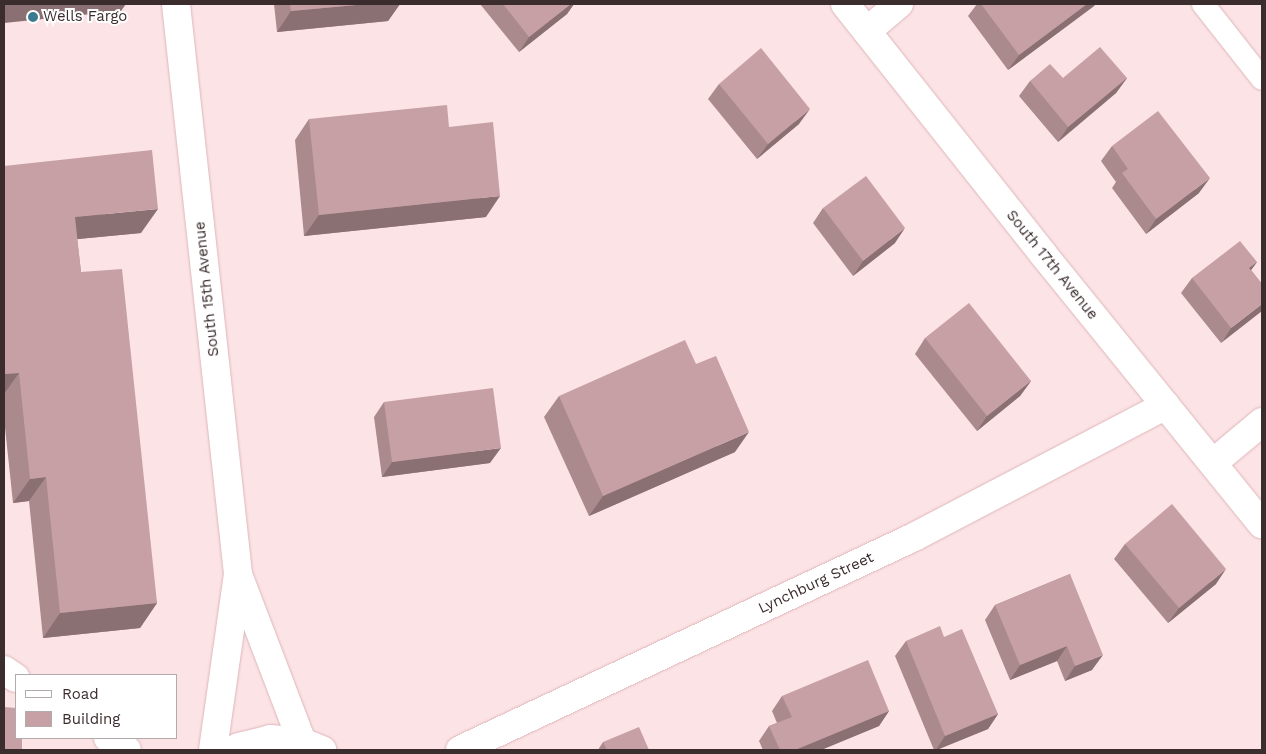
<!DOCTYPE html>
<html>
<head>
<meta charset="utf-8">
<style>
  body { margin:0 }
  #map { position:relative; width:1266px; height:754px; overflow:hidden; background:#fce3e5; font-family:"Work Sans",sans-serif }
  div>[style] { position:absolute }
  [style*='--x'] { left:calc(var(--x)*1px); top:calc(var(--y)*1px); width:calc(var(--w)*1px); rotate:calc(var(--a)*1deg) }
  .roads { filter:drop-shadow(0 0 1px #ddb6ba) drop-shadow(0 0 1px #ddb6ba) }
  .lane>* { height:22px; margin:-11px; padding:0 11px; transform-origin:11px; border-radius:11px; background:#fff }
  .street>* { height:28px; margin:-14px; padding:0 14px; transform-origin:14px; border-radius:14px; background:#fff }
  .secondary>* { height:28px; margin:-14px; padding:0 14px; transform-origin:14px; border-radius:14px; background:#fff }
  .wall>* { inset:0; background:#aa8a8d }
  .shaded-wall>* { inset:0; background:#8b7073 }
  .building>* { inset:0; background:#c6a0a4 }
  .dots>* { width:14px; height:14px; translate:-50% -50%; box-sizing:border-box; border:2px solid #fff; border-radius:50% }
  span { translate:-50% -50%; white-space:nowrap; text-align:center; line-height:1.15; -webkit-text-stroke:4px #fff; paint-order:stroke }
  .poi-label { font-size:15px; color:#3b2c2d }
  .left { translate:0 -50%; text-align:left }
  .street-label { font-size:15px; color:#3b2c2d }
  .frame { position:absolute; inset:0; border:5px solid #3b2c2d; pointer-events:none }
  .legend { position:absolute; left:15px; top:674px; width:162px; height:65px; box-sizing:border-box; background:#fff; border:1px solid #b1abab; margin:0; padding:6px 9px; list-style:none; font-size:15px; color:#3b2c2d }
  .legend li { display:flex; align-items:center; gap:10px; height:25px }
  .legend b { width:25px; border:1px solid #b1abab }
</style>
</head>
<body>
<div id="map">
  <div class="roads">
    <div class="lane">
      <div style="--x:1203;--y:4;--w:95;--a:51.8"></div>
    </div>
    <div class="street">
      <div style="--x:867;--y:31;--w:42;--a:-40.2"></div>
      <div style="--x:1213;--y:463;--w:64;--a:-39.9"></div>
      <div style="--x:4;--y:670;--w:14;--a:34"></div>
      <div style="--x:108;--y:738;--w:22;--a:32"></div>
      <div style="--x:460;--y:750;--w:501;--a:-25.13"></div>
      <div style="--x:914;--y:537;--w:284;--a:-27.6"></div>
    </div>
    <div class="secondary">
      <div style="--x:176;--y:4;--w:573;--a:83.79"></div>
      <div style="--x:238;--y:574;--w:178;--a:98.1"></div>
      <div style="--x:845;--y:4;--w:319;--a:51.6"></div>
      <div style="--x:1043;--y:254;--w:348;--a:51"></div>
      <div style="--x:239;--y:577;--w:177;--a:69.1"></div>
      <div style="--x:233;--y:750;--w:7;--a:-27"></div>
      <div style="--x:239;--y:747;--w:32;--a:-14"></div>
      <div style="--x:270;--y:739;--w:32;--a:5"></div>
      <div style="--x:302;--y:742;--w:22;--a:22"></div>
    </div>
  </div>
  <div class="wall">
    <div style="clip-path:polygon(274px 4px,400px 4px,388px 21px,277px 32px)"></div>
    <div style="clip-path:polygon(480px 4px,574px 4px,567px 14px,519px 52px)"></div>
    <div style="clip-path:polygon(977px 4px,1095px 4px,1094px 6px,1008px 70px,968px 16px)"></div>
    <div style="clip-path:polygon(1063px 78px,1127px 78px,1116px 93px,1058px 142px,1019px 96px,1030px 81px)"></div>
    <div style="clip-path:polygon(719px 84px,799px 124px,757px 159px,708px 99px)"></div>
    <div style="clip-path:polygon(309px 119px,449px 127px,486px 217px,304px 236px,295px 140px)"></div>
    <div style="clip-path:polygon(1112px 146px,1199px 193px,1146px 234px,1112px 188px,1116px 182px,1101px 161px)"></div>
    <div style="clip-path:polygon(4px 166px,141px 233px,77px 239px,81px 272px,157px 603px,140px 628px,43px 638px,29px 501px,13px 503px,4px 418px)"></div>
    <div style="clip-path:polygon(823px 208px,895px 243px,853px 276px,813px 223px)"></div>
    <div style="clip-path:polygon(1257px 262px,1251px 270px,1262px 284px,1221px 343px,1181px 293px,1192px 278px)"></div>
    <div style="clip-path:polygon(925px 338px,1031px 381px,1020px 396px,977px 431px,915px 354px)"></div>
    <div style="clip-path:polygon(559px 396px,735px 452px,589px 516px,544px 417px)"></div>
    <div style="clip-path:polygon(384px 402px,490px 463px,382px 477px,374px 417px)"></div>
    <div style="clip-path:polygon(1125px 544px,1216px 584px,1168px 623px,1114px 559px)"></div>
    <div style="clip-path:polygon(1070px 574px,1092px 670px,1065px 681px,1057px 661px,1010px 680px,985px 620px,995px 605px)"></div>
    <div style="clip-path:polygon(944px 637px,998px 714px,988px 729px,937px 750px,934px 750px,895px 656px,906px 641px)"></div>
    <div style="clip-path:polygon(782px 696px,889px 711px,879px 726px,821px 750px,763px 750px,759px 741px,769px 726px,777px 723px,772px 711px)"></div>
    <div style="clip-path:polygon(603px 742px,649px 750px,598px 750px)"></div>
  </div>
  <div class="shaded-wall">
    <div style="clip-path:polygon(4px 4px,126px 4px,121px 11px,4px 23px)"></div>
    <div style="clip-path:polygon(367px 4px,400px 4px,388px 21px,277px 32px,291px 11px)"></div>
    <div style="clip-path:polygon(571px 4px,574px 4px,567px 14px,519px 52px,529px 37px)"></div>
    <div style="clip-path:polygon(1087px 4px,1095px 4px,1094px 6px,1008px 70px,1019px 55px)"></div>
    <div style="clip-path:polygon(1127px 78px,1116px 93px,1058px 142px,1068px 127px)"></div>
    <div style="clip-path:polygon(810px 109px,799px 124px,757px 159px,768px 144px)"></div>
    <div style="clip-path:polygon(1210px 178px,1199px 193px,1146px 234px,1156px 219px)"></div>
    <div style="clip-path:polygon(500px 196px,486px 217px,304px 236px,319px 215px)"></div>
    <div style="clip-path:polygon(158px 209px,141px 233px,58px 241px,75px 217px)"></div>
    <div style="clip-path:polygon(905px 228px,895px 243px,853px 276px,863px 261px)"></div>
    <div style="clip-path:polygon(1257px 262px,1246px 277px,1249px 268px)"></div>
    <div style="clip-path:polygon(1262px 304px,1262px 311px,1221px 343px,1231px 328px)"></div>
    <div style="clip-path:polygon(19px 373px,4px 394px,4px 374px)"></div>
    <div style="clip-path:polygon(1031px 381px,1020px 396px,977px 431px,987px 416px)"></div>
    <div style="clip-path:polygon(749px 432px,735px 452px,589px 516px,603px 496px)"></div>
    <div style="clip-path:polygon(501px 448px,490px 463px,382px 477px,392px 462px)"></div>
    <div style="clip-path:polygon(46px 477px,29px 501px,13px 503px,30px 479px)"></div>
    <div style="clip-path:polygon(1226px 569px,1216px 584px,1168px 623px,1179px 608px)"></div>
    <div style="clip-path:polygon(157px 603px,140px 628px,43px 638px,60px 613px)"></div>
    <div style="clip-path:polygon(1067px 646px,1057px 661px,1010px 680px,1020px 665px)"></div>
    <div style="clip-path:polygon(1103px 655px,1092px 670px,1065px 681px,1075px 666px)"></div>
    <div style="clip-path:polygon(889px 711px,879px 726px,821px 750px,795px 750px)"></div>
    <div style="clip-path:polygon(998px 714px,988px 729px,936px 750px,945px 736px)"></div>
  </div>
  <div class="building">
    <div style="clip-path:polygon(290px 4px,367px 4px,291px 11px)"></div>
    <div style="clip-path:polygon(503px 4px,571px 4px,529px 37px)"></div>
    <div style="clip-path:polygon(981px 4px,1087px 4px,1019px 55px)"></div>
    <div style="clip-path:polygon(1100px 47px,1127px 78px,1068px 127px,1030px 81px,1050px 64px,1063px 78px)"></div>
    <div style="clip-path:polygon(761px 48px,810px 109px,768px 144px,719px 84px)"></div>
    <div style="clip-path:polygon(447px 105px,449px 127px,493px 122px,500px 196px,319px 215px,309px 119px)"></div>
    <div style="clip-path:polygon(1158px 111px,1210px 178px,1156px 219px,1122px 173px,1128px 169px,1112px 146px)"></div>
    <div style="clip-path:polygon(152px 150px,158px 209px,75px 217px,81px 272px,122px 269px,157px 603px,60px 613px,46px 477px,30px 479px,19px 373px,4px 374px,4px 166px)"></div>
    <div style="clip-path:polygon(866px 176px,905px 228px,863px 261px,823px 208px)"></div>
    <div style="clip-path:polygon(1240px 241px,1257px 262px,1249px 268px,1262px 284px,1262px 304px,1231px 328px,1192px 278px)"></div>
    <div style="clip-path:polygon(969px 303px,1031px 381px,987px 416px,925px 338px)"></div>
    <div style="clip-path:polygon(685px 340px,696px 364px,716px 356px,749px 432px,603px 496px,559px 396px)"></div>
    <div style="clip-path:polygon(493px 388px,501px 448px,392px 462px,384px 402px)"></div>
    <div style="clip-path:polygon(1172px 504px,1226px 569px,1179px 608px,1125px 544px)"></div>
    <div style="clip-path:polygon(1070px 574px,1103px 655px,1075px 666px,1067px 646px,1020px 665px,995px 605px)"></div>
    <div style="clip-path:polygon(940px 626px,944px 637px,962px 629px,998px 714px,945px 736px,906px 641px)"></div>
    <div style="clip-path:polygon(868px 660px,889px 711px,795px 750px,780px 750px,769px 726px,792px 717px,782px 696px)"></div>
    <div style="clip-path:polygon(4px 707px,16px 708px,16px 738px,22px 738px,22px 750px,4px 750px)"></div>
    <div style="clip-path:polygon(639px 727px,649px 750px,607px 750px,603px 742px)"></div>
  </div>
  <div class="dots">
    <div style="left:33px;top:17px;background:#3c7b8f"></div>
  </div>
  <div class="poi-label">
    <span class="left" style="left:43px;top:17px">Wells Fargo</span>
  </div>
  <div class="street-label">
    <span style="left:1052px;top:265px;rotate:51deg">South 17th Avenue</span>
    <span style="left:207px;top:289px;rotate:-96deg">South 15th Avenue</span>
    <span style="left:816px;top:583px;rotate:-25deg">Lynchburg Street</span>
  </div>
  <div class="frame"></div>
  <ul class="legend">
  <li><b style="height:6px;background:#fff"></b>Road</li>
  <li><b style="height:14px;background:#c6a0a4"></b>Building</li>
  </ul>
</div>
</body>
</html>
